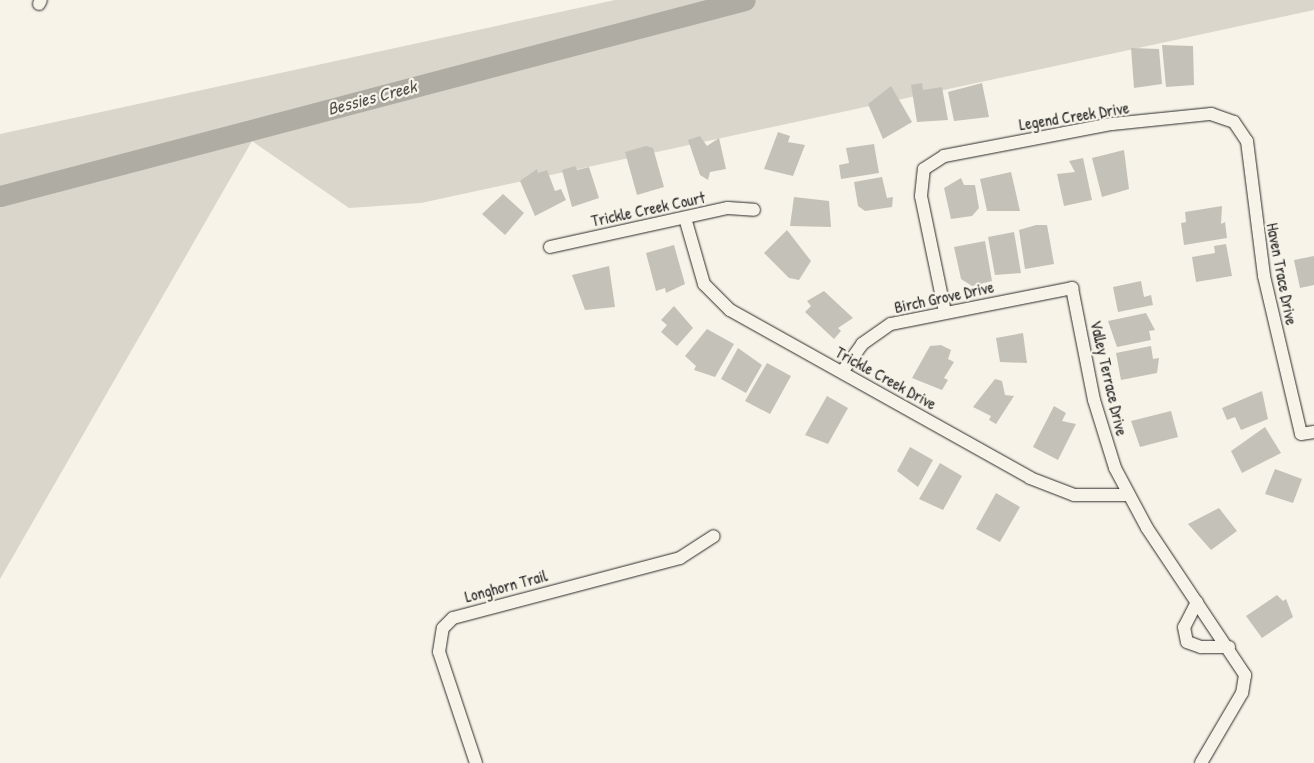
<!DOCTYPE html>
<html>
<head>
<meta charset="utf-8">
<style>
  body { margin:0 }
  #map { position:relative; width:1314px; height:763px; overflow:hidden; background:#f7f3e8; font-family:"Patrick Hand",sans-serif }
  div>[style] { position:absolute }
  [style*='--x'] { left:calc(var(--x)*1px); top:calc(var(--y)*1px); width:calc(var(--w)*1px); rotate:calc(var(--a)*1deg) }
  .green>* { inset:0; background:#dad6cc }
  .river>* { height:21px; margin:-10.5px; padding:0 10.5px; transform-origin:10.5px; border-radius:10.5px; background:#afaca4 }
  .building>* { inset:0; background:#c4c1b9 }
  .roads { filter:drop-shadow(0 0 1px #2b2b2b) drop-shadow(0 0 1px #2b2b2b) }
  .minor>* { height:12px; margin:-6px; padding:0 6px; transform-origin:6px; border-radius:6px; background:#f7f3e8 }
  span { translate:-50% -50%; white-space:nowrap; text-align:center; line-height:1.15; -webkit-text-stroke:4.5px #f7f3e8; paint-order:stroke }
  .street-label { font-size:16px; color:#2b2b2b }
  .water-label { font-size:18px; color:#53524f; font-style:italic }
</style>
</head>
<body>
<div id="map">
  <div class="green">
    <div style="clip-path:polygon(615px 0,1314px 0,1314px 10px,421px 203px,349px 208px,252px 141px,0 579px,0 134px)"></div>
  </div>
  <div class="river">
    <div style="--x:0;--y:196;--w:770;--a:-14.74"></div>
  </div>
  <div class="building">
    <div style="clip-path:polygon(1162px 45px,1193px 46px,1194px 85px,1166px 87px)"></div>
    <div style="clip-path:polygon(1131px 48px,1159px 49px,1162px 84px,1134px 88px)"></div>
    <div style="clip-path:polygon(922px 83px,923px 90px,942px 87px,948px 120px,917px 122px,911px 85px)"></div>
    <div style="clip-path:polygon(982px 83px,989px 117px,954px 121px,948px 92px)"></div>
    <div style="clip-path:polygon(891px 86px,912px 122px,883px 139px,868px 104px)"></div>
    <div style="clip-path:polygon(778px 132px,790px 136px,788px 142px,805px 145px,793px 176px,764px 169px)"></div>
    <div style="clip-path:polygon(700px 136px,707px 146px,719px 138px,726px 169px,710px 172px,708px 180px,700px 175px,688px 140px)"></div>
    <div style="clip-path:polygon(874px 144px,879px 173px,841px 179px,839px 165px,849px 163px,846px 148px)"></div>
    <div style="clip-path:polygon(646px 146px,653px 148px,664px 187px,637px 195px,625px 152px)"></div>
    <div style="clip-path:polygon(1124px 150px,1129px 189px,1102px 197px,1092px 158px)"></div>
    <div style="clip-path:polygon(1083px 158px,1092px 200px,1064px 206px,1057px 174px,1075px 172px,1069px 161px)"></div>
    <div style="clip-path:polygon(575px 166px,577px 170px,589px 167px,599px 198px,572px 207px,562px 170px)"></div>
    <div style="clip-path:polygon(537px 169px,538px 173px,547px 170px,555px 191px,561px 189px,566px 200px,535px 216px,520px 181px)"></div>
    <div style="clip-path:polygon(1011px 172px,1020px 211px,987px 211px,980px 179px)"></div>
    <div style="clip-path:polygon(882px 177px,887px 198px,893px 197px,892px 207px,865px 211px,858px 206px,854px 182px)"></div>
    <div style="clip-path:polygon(961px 178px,964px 185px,975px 185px,979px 208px,972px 216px,951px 219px,944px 188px)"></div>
    <div style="clip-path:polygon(503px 194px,524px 213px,505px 235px,482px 214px)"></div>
    <div style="clip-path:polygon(794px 197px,829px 201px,831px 227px,790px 226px)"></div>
    <div style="clip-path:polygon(1222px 206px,1221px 224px,1225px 222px,1227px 238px,1184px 245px,1181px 223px,1186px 222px,1185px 212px)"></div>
    <div style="clip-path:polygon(1036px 225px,1047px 225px,1054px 264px,1025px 269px,1019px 230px)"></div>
    <div style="clip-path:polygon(787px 230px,811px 261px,799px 280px,789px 278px,764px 253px)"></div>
    <div style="clip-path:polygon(1014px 232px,1021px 273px,995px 275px,988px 237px)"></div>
    <div style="clip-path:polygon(985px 241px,992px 281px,972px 286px,961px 279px,954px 247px)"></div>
    <div style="clip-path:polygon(1226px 244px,1232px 276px,1196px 282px,1192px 257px,1215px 253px,1214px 246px)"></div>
    <div style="clip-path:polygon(674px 245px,685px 284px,666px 293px,665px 288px,656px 291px,646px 253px)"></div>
    <div style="clip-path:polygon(1314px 256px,1314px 285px,1300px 288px,1294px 260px)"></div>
    <div style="clip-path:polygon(609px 266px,615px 307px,585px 310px,572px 275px)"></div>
    <div style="clip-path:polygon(1141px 281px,1144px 297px,1151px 295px,1153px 305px,1118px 312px,1113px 287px)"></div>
    <div style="clip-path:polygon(824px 291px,853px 318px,838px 328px,841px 331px,834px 339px,805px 312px,811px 306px,807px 301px)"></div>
    <div style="clip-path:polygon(674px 306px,693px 328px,677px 346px,661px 332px,667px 325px,661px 320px)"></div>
    <div style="clip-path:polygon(1146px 313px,1155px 330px,1149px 331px,1151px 340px,1117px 347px,1108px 321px)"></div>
    <div style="clip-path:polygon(707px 329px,734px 344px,715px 377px,694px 370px,696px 366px,685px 356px)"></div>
    <div style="clip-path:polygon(1023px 333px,1027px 363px,1000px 362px,996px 338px)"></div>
    <div style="clip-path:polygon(941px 345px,951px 350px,948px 359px,954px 362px,944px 378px,948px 380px,942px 390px,912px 378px,930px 346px)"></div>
    <div style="clip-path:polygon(1151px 346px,1153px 359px,1159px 358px,1157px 373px,1121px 380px,1116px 353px)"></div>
    <div style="clip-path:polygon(738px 348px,762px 365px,746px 393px,721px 379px)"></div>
    <div style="clip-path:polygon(767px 363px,791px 376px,770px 414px,745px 401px)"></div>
    <div style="clip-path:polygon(995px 379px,1002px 381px,1005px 395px,1014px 396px,996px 424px,989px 420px,991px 416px,973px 407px)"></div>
    <div style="clip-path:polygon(1262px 391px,1268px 419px,1241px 430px,1235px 417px,1227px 420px,1222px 408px)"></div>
    <div style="clip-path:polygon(827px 396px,848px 408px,828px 444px,805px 435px)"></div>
    <div style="clip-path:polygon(1054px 406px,1066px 413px,1062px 421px,1076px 424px,1058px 460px,1033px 447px)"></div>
    <div style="clip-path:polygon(1171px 411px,1178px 437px,1140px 447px,1131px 421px)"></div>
    <div style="clip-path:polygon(1265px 427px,1281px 453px,1242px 473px,1231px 451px)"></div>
    <div style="clip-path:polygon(910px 447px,933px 460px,918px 487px,897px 471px)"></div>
    <div style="clip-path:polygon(940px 463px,962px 476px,943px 510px,919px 499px)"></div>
    <div style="clip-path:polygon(1275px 469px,1302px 479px,1293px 503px,1265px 494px)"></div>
    <div style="clip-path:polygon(996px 493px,1020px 507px,1000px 542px,976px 529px)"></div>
    <div style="clip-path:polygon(1219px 508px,1237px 531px,1211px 550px,1188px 524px)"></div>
    <div style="clip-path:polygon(1277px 595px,1283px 601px,1286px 599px,1293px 617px,1262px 638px,1246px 616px)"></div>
  </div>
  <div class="roads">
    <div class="minor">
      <div style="--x:39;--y:4;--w:4;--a:-63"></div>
      <div style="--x:685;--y:218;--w:69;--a:73.9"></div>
      <div style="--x:704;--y:284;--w:37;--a:45"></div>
      <div style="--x:730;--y:310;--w:344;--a:29.2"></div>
      <div style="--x:1030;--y:478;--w:47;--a:21.1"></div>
      <div style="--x:1074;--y:495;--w:53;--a:0"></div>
      <div style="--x:550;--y:247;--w:182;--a:-12.4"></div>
      <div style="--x:728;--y:208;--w:26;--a:4"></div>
      <div style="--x:945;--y:312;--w:118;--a:-101.7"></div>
      <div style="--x:921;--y:196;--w:27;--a:-84"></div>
      <div style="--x:924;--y:169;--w:24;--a:-33"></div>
      <div style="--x:944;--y:156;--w:171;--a:-10.8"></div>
      <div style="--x:1112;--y:124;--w:100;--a:-5.8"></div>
      <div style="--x:1211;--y:114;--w:24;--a:19"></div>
      <div style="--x:1234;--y:122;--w:23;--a:56"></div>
      <div style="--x:1247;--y:141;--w:136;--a:82.8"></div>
      <div style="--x:1264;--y:276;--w:162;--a:76.8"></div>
      <div style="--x:1301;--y:434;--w:13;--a:-9"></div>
      <div style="--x:842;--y:372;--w:34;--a:-54"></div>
      <div style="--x:862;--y:344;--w:35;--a:-35"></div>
      <div style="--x:891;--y:324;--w:185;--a:-11.2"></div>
      <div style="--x:1072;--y:288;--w:114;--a:78.9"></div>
      <div style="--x:1094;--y:400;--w:71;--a:72.8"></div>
      <div style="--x:1115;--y:468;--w:68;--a:61.9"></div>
      <div style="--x:1147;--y:528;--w:177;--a:56.3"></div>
      <div style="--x:1245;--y:675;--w:18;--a:99"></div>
      <div style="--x:1242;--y:693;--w:81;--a:120.4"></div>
      <div style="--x:1197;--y:602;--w:28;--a:117"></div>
      <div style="--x:1184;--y:627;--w:15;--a:79"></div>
      <div style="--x:1187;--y:642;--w:15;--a:20"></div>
      <div style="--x:1201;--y:647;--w:28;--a:0"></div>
      <div style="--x:476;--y:763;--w:117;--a:-108.4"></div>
      <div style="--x:439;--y:652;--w:24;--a:-81"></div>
      <div style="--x:443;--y:628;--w:14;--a:-45"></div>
      <div style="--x:453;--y:618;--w:235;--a:-14.8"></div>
      <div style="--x:680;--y:558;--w:40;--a:-32.9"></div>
    </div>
  </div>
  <div class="street-label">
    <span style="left:1074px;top:116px;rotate:-9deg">Legend Creek Drive</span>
    <span style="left:648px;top:209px;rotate:-12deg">Trickle Creek Court</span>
    <span style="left:1282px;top:274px;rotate:79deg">Haven Trace Drive</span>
    <span style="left:944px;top:297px;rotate:-12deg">Birch Grove Drive</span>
    <span style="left:886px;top:378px;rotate:29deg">Trickle Creek Drive</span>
    <span style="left:1109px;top:378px;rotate:77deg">Valley Terrace Drive</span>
    <span style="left:506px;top:586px;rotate:-15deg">Longhorn Trail</span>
  </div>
  <div class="water-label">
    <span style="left:372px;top:98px;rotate:-15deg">Bessies Creek</span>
  </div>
</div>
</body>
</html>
